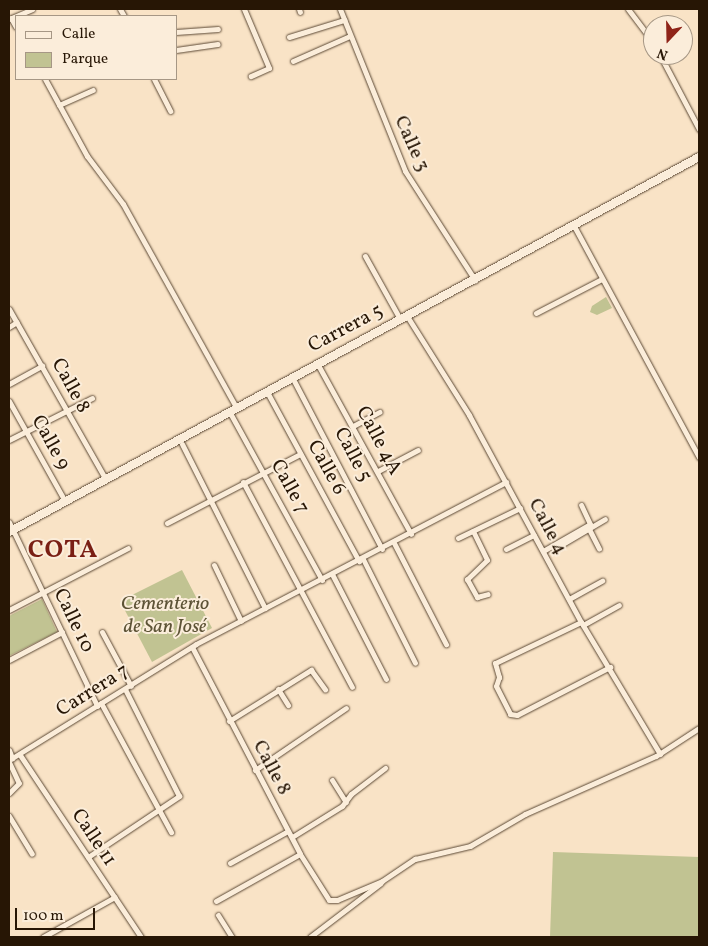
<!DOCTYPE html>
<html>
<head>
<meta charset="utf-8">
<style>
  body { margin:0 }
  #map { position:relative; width:708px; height:946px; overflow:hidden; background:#f9e3c6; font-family:Vollkorn,serif }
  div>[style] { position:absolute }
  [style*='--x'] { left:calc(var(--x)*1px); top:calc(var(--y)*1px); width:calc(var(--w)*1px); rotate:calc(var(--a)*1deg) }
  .green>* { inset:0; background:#c1c392 }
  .roads { filter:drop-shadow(0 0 1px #5c4935) drop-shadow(0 0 1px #5c4935) }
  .street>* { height:5px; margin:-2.5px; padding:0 2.5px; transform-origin:2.5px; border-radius:2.5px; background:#fbedda }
  .secondary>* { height:8px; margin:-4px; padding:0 4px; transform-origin:4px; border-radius:4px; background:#fbedda }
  span { translate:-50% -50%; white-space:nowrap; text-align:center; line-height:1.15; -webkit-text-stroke:4px #fbedda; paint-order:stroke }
  .street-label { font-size:20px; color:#271605 }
  .park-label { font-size:20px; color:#5d5336; font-style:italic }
  .district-label { font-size:25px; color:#7a1f14; font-weight:700; letter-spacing:1px }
  .frame { position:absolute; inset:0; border:10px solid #271605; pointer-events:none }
  .legend { position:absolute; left:15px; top:15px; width:162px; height:65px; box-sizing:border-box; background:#fbedda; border:1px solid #a69785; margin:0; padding:6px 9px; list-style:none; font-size:15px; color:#271605 }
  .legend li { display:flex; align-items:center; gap:10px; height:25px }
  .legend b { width:25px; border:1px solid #a69785 }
  .north { position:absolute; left:643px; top:15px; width:50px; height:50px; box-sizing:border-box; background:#fbedda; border:1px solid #a69785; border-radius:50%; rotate:201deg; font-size:14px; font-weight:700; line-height:20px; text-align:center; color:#271605 }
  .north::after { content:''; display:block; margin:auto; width:18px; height:22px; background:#8f2418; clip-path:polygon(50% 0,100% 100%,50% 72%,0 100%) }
  .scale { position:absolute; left:15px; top:908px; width:80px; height:22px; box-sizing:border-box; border:2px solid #271605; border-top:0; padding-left:6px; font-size:15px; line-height:18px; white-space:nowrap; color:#271605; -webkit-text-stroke:4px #fbedda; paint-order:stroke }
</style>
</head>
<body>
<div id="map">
  <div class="green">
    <div style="clip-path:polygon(606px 297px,612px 308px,597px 315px,590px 312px,592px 306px)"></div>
    <div style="clip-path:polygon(182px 570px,212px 628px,152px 662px,120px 601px)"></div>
    <div style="clip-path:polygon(42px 599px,57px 632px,9px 656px,9px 616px)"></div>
    <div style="clip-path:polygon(553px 852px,699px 857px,699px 937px,550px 937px)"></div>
  </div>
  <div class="roads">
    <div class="street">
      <div style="--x:120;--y:9;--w:8;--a:60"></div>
      <div style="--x:244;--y:9;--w:64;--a:67"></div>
      <div style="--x:269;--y:68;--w:20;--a:156"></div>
      <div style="--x:299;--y:9;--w:3;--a:72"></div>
      <div style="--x:340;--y:9;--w:175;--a:68.1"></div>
      <div style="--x:405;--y:171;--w:130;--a:57.3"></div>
      <div style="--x:628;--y:9;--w:41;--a:52.9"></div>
      <div style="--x:11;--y:18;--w:10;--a:61"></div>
      <div style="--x:9;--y:19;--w:25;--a:-23"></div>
      <div style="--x:176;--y:32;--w:42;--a:-4.1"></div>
      <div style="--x:289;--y:37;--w:58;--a:-17.2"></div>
      <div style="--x:176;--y:50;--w:42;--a:-8.1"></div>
      <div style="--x:660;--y:55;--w:84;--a:62.2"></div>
      <div style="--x:293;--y:61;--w:62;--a:-23.7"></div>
      <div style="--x:45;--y:79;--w:88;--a:61.4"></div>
      <div style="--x:87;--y:156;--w:60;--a:53.1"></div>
      <div style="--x:123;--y:204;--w:232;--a:60.9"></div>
      <div style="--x:154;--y:79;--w:36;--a:63"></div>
      <div style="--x:59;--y:105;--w:37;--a:-24"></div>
      <div style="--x:574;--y:226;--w:263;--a:61.6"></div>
      <div style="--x:365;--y:256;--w:72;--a:60.9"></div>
      <div style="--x:9;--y:309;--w:194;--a:60.4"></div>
      <div style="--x:536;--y:313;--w:74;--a:-27.3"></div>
      <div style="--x:407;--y:316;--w:117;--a:57.9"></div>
      <div style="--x:469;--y:415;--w:235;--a:61.6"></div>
      <div style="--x:581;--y:622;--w:154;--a:59.1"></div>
      <div style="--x:9;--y:327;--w:9;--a:-32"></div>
      <div style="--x:317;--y:363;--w:195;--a:61.2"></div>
      <div style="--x:292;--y:377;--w:194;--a:62.4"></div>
      <div style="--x:9;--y:384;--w:38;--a:-29"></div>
      <div style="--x:266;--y:390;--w:195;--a:61.5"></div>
      <div style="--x:9;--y:401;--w:115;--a:60.8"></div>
      <div style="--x:229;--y:411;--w:193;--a:61.2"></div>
      <div style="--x:353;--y:426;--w:30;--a:-28"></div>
      <div style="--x:9;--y:440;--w:93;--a:-26.8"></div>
      <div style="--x:182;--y:444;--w:184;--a:63.2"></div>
      <div style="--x:378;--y:471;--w:45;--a:-27.7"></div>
      <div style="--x:243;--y:482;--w:232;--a:62"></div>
      <div style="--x:9;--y:522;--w:204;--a:64.4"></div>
      <div style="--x:167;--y:523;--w:150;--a:-27.4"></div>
      <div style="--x:589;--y:529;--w:22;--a:63"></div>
      <div style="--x:473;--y:531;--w:32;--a:64"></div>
      <div style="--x:487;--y:560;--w:28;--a:136"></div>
      <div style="--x:467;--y:579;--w:21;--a:61"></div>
      <div style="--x:477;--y:597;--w:11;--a:-15"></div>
      <div style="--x:458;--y:538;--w:69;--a:-25.8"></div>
      <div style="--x:394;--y:543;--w:114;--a:62.8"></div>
      <div style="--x:506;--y:549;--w:31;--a:-27"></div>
      <div style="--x:554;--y:549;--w:59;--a:-30.5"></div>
      <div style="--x:543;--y:551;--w:54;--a:-29.9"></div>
      <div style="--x:590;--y:524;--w:21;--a:-115"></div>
      <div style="--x:363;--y:559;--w:116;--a:63.4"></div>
      <div style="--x:214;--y:565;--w:62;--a:64.3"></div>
      <div style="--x:332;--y:574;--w:118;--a:62.8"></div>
      <div style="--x:569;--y:599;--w:38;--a:-29"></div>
      <div style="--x:9;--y:610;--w:134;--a:-27.5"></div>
      <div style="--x:581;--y:622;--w:95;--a:154.5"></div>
      <div style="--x:495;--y:663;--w:15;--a:74"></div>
      <div style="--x:499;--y:677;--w:9;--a:108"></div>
      <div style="--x:496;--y:686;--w:31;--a:63"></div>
      <div style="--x:510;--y:714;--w:7;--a:8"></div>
      <div style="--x:517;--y:715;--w:105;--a:-27.3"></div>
      <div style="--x:583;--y:625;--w:41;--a:-29.1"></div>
      <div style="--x:102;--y:632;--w:61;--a:61.8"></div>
      <div style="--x:192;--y:647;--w:233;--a:62.4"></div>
      <div style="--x:300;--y:854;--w:54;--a:57.8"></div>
      <div style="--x:329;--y:900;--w:8;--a:0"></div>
      <div style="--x:337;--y:900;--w:49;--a:-22.9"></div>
      <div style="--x:382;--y:881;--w:40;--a:-34"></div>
      <div style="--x:415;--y:859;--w:57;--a:-13.3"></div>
      <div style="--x:470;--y:846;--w:64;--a:-30.2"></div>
      <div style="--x:525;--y:814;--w:143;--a:-23.9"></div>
      <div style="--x:656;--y:756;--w:51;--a:-33.1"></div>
      <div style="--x:9;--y:660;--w:60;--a:-27.8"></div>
      <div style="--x:278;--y:689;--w:19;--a:58"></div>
      <div style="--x:101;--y:703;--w:147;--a:61.5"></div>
      <div style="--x:229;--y:721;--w:97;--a:-31.9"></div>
      <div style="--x:311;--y:670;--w:24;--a:54"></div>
      <div style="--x:9;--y:750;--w:9;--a:69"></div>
      <div style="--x:20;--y:755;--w:219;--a:56.4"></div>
      <div style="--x:9;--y:760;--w:220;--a:-31.8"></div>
      <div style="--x:196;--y:644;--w:350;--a:-27.6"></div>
      <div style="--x:9;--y:762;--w:23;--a:65"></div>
      <div style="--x:19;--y:783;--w:14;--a:135"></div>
      <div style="--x:255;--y:770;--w:110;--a:-34.3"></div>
      <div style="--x:332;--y:780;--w:26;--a:58"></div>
      <div style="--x:9;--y:816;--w:44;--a:58.8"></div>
      <div style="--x:292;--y:837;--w:59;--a:-31.8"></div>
      <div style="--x:342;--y:806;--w:15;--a:-53"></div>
      <div style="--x:351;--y:794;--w:43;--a:-37.4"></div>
      <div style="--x:88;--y:857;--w:110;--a:-33.8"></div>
      <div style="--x:179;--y:796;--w:120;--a:-116.8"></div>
      <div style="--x:230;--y:863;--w:66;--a:-28.9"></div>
      <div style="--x:216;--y:901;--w:96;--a:-29.2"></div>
      <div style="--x:218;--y:915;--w:26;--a:58"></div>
      <div style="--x:43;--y:937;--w:82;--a:-29.1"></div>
      <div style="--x:310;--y:937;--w:89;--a:-37.3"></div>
    </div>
    <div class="secondary">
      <div style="--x:9;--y:532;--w:785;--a:-28.52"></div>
    </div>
  </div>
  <div class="street-label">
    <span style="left:411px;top:144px;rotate:66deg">Calle 3</span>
    <span style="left:346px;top:329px;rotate:-28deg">Carrera 5</span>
    <span style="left:70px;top:386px;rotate:61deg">Calle 8</span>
    <span style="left:378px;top:441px;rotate:62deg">Calle 4A</span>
    <span style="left:50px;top:443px;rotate:61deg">Calle 9</span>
    <span style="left:352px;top:455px;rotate:62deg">Calle 5</span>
    <span style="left:326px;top:468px;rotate:61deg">Calle 6</span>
    <span style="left:289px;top:487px;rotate:61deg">Calle 7</span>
    <span style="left:547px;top:527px;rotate:62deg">Calle 4</span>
    <span style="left:73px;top:621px;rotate:64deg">Calle 10</span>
    <span style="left:93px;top:691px;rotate:-32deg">Carrera 7</span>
    <span style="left:271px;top:768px;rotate:62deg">Calle 8</span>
    <span style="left:93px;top:838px;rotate:56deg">Calle 11</span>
  </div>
  <div class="park-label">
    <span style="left:165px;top:616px">Cementerio<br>de San José</span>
  </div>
  <div class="district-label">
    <span style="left:63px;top:551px">COTA</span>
  </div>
  <div class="frame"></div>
  <ul class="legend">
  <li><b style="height:6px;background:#fbedda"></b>Calle</li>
  <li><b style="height:14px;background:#c1c392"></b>Parque</li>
  </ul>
  <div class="north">N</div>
  <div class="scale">100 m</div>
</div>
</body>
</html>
